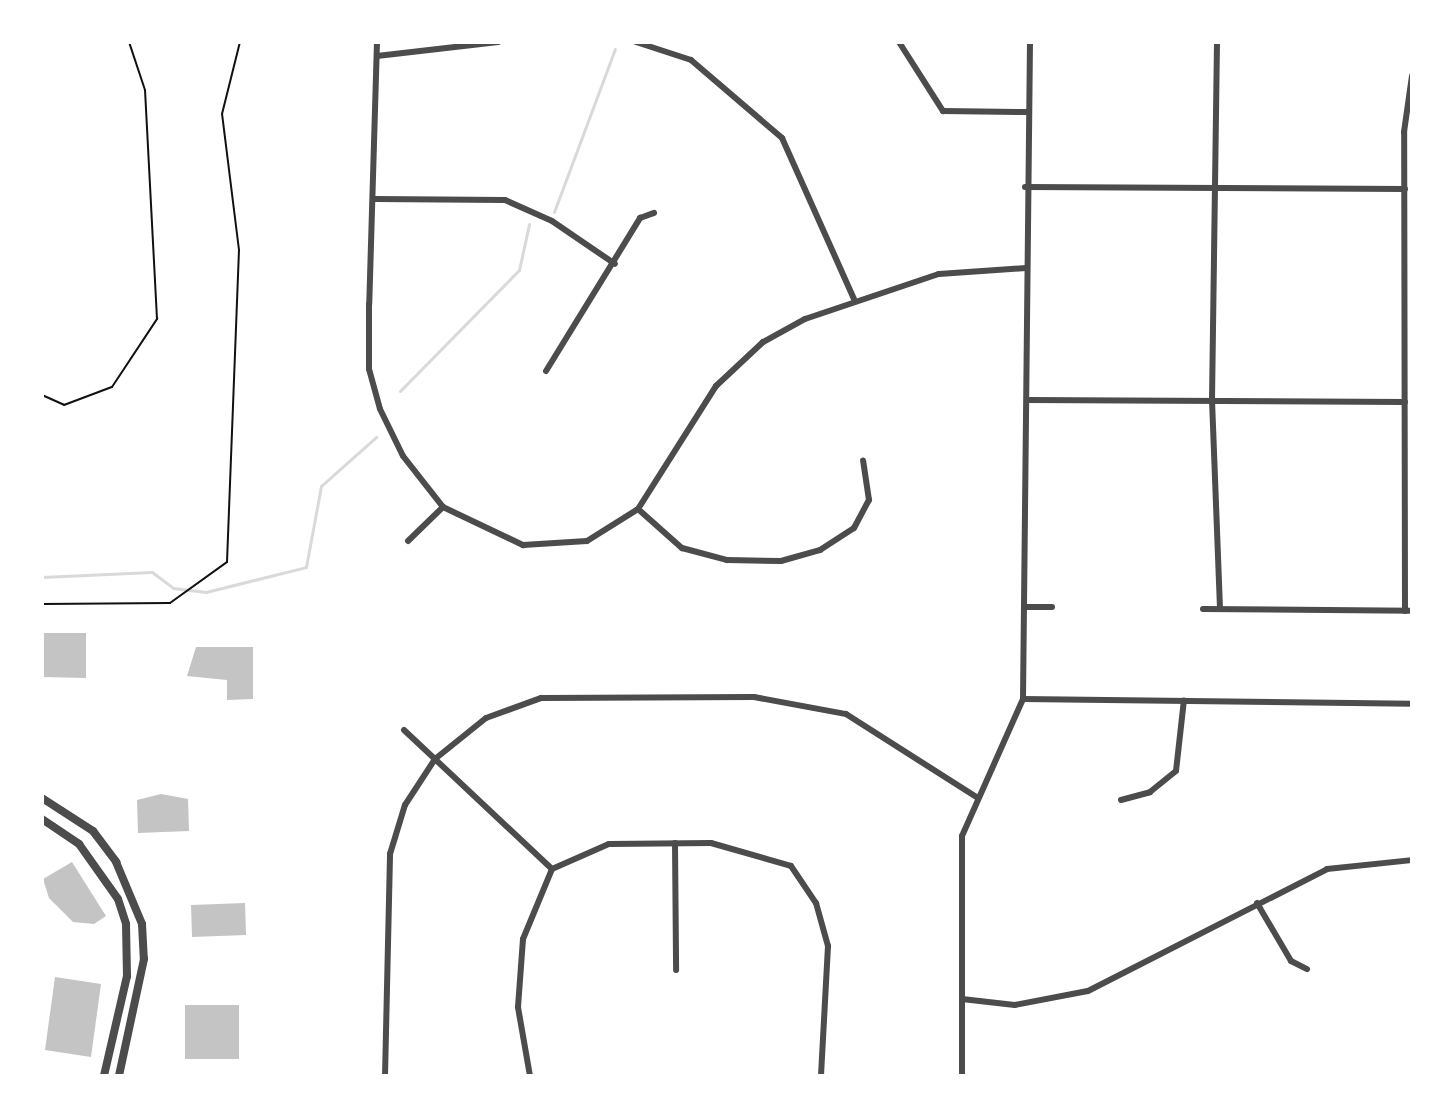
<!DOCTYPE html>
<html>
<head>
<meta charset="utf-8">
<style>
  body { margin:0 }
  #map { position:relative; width:1454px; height:1118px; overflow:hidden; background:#fff; font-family:"Fira Sans Condensed",sans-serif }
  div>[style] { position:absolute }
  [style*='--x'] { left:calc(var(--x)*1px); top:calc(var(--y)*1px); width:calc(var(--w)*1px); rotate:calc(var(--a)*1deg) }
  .stream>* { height:3px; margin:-1.5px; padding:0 1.5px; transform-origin:1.5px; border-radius:1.5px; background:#d9d9d9 }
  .building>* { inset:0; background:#c4c4c4 }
  .path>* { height:2px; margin:-1px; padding:0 1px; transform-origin:1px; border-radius:1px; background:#111 }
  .minor>* { height:6px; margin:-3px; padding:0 3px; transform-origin:3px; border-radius:3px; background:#4c4c4c }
  .tertiary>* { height:8px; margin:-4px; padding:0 4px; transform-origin:4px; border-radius:4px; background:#4c4c4c }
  span { translate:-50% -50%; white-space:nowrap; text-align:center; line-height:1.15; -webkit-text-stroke:8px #fff; paint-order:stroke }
  .frame { position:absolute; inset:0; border:44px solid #fff; pointer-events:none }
</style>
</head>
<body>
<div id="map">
  <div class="stream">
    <div style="--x:554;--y:212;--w:174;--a:-69.5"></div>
    <div style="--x:400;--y:391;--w:170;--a:-45.5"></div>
    <div style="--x:519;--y:270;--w:47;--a:-77.7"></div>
    <div style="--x:42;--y:577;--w:110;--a:-2.6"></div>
    <div style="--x:152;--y:572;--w:26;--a:37"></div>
    <div style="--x:173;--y:588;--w:33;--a:7"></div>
    <div style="--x:206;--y:592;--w:103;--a:-14"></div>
    <div style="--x:306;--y:567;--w:82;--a:-79.5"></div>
    <div style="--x:321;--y:486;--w:74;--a:-41.7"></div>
  </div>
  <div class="building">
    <div style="clip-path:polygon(42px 633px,86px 633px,86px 678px,42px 677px)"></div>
    <div style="clip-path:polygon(196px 647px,253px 647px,253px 699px,227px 700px,227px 680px,187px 676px)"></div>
    <div style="clip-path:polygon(161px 794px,188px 799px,189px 831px,138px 833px,137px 800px)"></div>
    <div style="clip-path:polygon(72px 862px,106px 916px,94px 924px,73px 922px,49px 898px,43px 879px)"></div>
    <div style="clip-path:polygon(245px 903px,246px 935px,192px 937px,191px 905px)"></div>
    <div style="clip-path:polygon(55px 977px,101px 984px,91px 1057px,45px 1050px)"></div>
    <div style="clip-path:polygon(185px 1005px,239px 1005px,239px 1059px,185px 1059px)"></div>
  </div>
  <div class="path">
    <div style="--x:42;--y:395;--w:24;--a:24"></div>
    <div style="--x:64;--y:405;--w:51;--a:-20.6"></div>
    <div style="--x:112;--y:387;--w:82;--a:-56.5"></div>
    <div style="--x:157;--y:319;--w:229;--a:-93"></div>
    <div style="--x:145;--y:90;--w:51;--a:-108.4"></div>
    <div style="--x:42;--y:604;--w:128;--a:-0.4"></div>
    <div style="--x:170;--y:603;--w:70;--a:-35.7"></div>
    <div style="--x:227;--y:562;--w:312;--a:-87.8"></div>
    <div style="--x:239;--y:250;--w:137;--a:-97.1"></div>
    <div style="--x:222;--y:114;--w:74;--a:-76"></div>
  </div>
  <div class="minor">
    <div style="--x:377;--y:42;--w:262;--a:91.7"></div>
    <div style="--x:369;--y:304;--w:65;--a:90"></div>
    <div style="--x:369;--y:369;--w:41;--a:74.6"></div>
    <div style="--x:380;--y:409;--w:52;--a:63.9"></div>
    <div style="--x:403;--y:456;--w:65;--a:51.9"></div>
    <div style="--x:443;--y:507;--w:89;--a:25.4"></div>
    <div style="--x:523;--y:545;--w:64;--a:-3.6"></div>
    <div style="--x:587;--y:541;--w:60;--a:-32.1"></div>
    <div style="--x:638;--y:509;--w:146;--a:-57.6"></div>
    <div style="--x:716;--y:386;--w:64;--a:-43.1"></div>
    <div style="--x:763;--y:342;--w:48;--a:-28.7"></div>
    <div style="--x:805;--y:319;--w:141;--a:-18.6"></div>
    <div style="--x:939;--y:274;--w:87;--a:-3.9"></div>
    <div style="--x:636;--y:42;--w:58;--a:18.1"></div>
    <div style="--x:691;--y:60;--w:120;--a:40.6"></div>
    <div style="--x:782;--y:138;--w:176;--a:65.9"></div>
    <div style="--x:899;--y:42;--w:82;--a:57.5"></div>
    <div style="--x:943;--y:111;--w:84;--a:0.7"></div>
    <div style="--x:1217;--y:42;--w:358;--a:90.8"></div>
    <div style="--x:1212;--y:400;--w:209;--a:87.8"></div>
    <div style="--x:377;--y:56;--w:122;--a:-6.6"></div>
    <div style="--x:1025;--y:187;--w:380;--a:0.3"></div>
    <div style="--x:375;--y:199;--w:130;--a:0.4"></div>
    <div style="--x:505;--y:200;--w:51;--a:24.1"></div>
    <div style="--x:552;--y:221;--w:76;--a:34.3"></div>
    <div style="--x:546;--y:371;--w:180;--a:-58.4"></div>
    <div style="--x:640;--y:218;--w:15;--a:-20"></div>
    <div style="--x:1027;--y:400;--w:378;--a:0.3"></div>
    <div style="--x:638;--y:509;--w:59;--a:41.6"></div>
    <div style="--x:682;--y:548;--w:47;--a:14.9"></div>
    <div style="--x:727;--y:560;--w:54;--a:1.1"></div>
    <div style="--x:781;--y:561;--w:41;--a:-15.8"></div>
    <div style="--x:820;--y:550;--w:40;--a:-32.9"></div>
    <div style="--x:854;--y:528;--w:32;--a:-62"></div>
    <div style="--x:869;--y:500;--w:40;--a:-98.5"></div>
    <div style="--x:408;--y:541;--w:49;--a:-44.2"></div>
    <div style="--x:1026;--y:607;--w:26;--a:0"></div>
    <div style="--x:1203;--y:609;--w:209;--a:0.5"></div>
    <div style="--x:1405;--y:611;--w:479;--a:-90.1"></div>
    <div style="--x:1404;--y:132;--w:57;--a:-81.9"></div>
    <div style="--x:1023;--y:699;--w:389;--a:0.7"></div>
    <div style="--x:404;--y:730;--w:203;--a:43.2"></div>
    <div style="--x:1121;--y:800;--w:30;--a:-15"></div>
    <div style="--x:1150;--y:792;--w:33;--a:-39"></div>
    <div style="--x:1176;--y:771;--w:71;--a:-83.6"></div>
    <div style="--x:675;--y:843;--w:127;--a:89.5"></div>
    <div style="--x:1257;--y:903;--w:67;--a:59.6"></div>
    <div style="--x:1291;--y:961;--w:18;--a:27"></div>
    <div style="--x:962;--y:999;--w:53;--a:6.5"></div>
    <div style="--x:1015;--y:1005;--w:74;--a:-10.9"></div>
    <div style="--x:1088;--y:991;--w:268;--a:-27"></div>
    <div style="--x:1327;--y:869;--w:85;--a:-6"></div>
    <div style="--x:385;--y:1076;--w:222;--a:-88.7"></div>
    <div style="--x:390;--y:854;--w:51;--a:-73"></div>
    <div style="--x:405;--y:805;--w:55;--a:-56.9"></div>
    <div style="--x:435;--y:759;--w:65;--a:-38.8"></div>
    <div style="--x:486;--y:718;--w:59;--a:-20"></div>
    <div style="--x:541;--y:698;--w:213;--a:-0.3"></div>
    <div style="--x:754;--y:697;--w:94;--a:10.5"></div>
    <div style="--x:846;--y:714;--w:156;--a:32.5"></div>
    <div style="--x:530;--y:1076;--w:70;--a:-99.9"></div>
    <div style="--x:518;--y:1007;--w:68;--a:-85.8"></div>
    <div style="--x:523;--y:939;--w:76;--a:-67.5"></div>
    <div style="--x:552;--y:869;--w:62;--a:-23.7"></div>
    <div style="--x:609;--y:844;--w:102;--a:-0.6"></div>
    <div style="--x:711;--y:843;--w:83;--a:16"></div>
    <div style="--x:791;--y:866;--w:45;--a:56"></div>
    <div style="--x:816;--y:903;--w:45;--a:74.4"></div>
    <div style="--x:828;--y:946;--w:130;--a:93.1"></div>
    <div style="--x:962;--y:1076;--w:240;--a:-90"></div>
    <div style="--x:962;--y:836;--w:150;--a:-66"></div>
    <div style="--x:1023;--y:699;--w:657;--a:-89.39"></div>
  </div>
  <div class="tertiary">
    <div style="--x:42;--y:798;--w:61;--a:32.9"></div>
    <div style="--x:93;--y:831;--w:39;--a:53"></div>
    <div style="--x:116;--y:862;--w:67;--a:67.2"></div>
    <div style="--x:142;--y:924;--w:35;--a:87"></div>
    <div style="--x:144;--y:959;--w:120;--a:102.1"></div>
    <div style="--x:42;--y:819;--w:45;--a:34"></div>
    <div style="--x:79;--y:844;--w:67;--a:54.7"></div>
    <div style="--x:118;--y:899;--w:26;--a:72"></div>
    <div style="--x:126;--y:924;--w:52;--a:88.9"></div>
    <div style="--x:127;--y:976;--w:103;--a:103"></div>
  </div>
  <div class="frame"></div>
</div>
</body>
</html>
